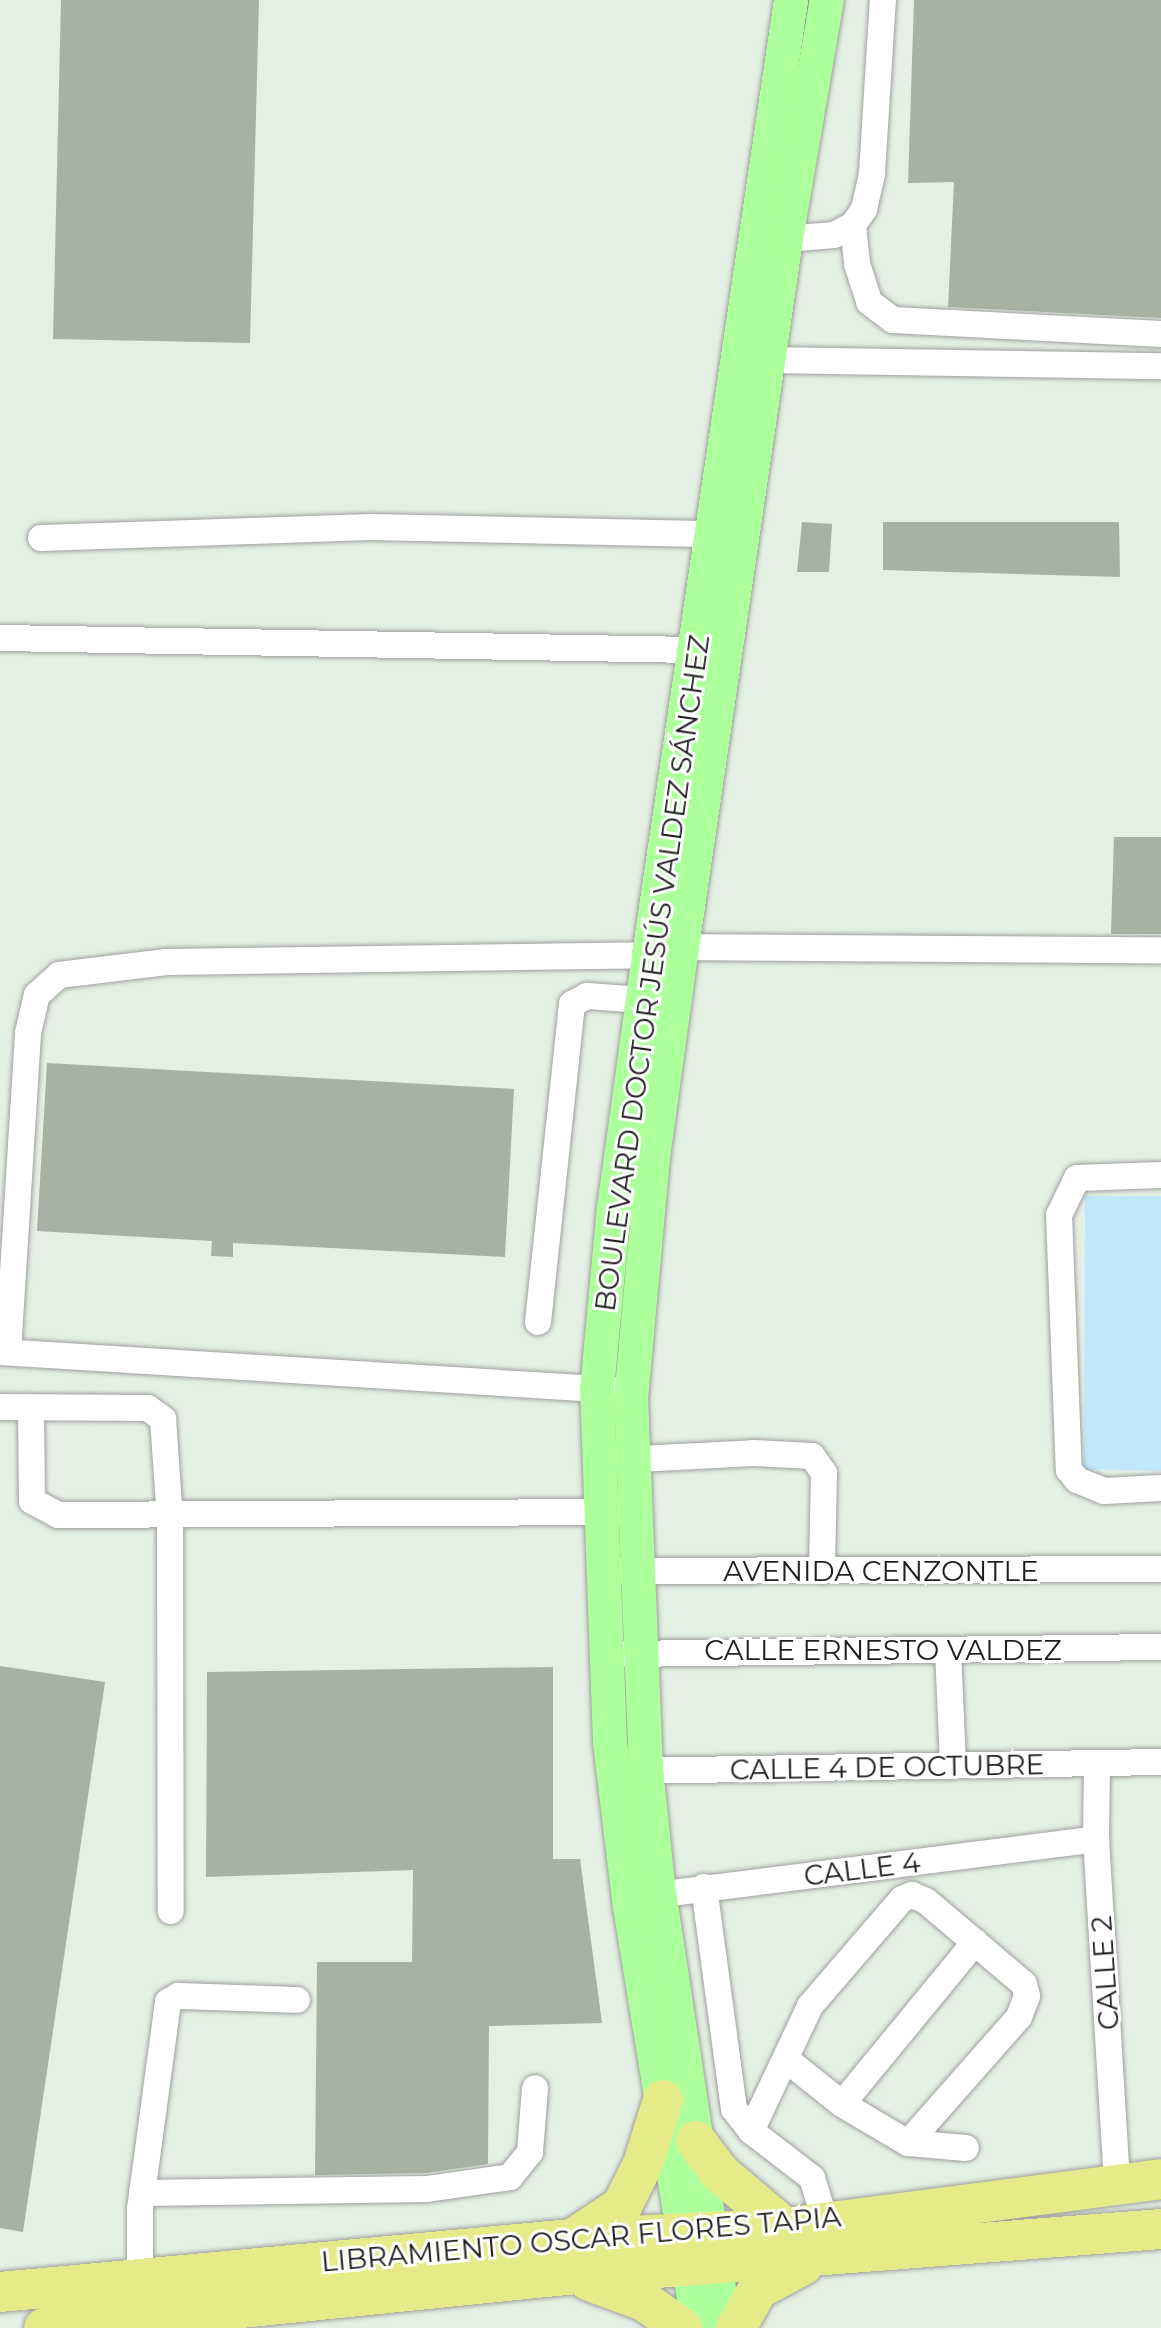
<!DOCTYPE html>
<html>
<head>
<meta charset="utf-8">
<style>
  body { margin:0 }
  #map { position:relative; width:1161px; height:2328px; overflow:hidden; background:#e5f0e4; font-family:Montserrat,sans-serif }
  div>[style] { position:absolute }
  [style*='--x'] { left:calc(var(--x)*1px); top:calc(var(--y)*1px); width:calc(var(--w)*1px); rotate:calc(var(--a)*1deg) }
  .park>* { inset:0; background:#bfe8fc }
  .building>* { inset:0; background:#a8b2a3 }
  .roads { filter:drop-shadow(0 0 2px #9f9f9f) drop-shadow(0 0 2px #9f9f9f) }
  .minor>* { height:26px; margin:-13px; padding:0 13px; transform-origin:13px; border-radius:13px; background:#fff }
  .major>* { height:34px; margin:-17px; padding:0 17px; transform-origin:17px; border-radius:17px; background:#acff9a }
  .highway>* { height:40px; margin:-20px; padding:0 20px; transform-origin:20px; border-radius:20px; background:#e5eb88 }
  span { translate:-50% -50%; white-space:nowrap; text-align:center; line-height:1.15; -webkit-text-stroke:6px #fff; paint-order:stroke }
  .street-label { font-size:28px; color:#1e1e1e }
</style>
</head>
<body>
<div id="map">
  <div class="park">
    <div style="clip-path:polygon(1085px 1196px,1161px 1196px,1161px 1471px,1084px 1469px)"></div>
  </div>
  <div class="building">
    <div style="clip-path:polygon(61px 0,259px 0,250px 343px,53px 339px)"></div>
    <div style="clip-path:polygon(914px 0,1161px 0,1161px 318px,948px 307px,954px 182px,908px 183px)"></div>
    <div style="clip-path:polygon(802px 522px,832px 524px,829px 572px,797px 572px)"></div>
    <div style="clip-path:polygon(883px 522px,1119px 522px,1120px 577px,883px 570px)"></div>
    <div style="clip-path:polygon(1114px 837px,1161px 837px,1161px 934px,1111px 934px)"></div>
    <div style="clip-path:polygon(47px 1063px,514px 1089px,505px 1257px,233px 1243px,233px 1257px,211px 1256px,212px 1241px,37px 1231px)"></div>
    <div style="clip-path:polygon(0 1666px,105px 1682px,23px 2232px,0 2228px)"></div>
    <div style="clip-path:polygon(553px 1667px,553px 1859px,580px 1859px,602px 2023px,489px 2026px,488px 2164px,426px 2173px,315px 2175px,317px 1962px,412px 1962px,413px 1870px,206px 1877px,207px 1672px)"></div>
  </div>
  <div class="roads">
    <div class="minor">
      <div style="--x:853;--y:225;--w:39;--a:84"></div>
      <div style="--x:857;--y:264;--w:40;--a:72"></div>
      <div style="--x:869;--y:302;--w:30;--a:37"></div>
      <div style="--x:893;--y:320;--w:268;--a:3"></div>
      <div style="--x:786;--y:239;--w:48;--a:-4.8"></div>
      <div style="--x:834;--y:235;--w:21;--a:-28"></div>
      <div style="--x:853;--y:225;--w:19;--a:-55"></div>
      <div style="--x:864;--y:209;--w:37;--a:-77"></div>
      <div style="--x:872;--y:173;--w:173;--a:-86.4"></div>
      <div style="--x:767;--y:360;--w:394;--a:0.9"></div>
      <div style="--x:41;--y:538;--w:330;--a:-1.9"></div>
      <div style="--x:371;--y:527;--w:344;--a:1.2"></div>
      <div style="--x:0;--y:638;--w:697;--a:0.99"></div>
      <div style="--x:1161;--y:1175;--w:84;--a:178"></div>
      <div style="--x:1077;--y:1178;--w:41;--a:115.9"></div>
      <div style="--x:1059;--y:1215;--w:255;--a:87.8"></div>
      <div style="--x:1069;--y:1470;--w:13;--a:51"></div>
      <div style="--x:1077;--y:1480;--w:29;--a:22"></div>
      <div style="--x:1104;--y:1491;--w:57;--a:-3"></div>
      <div style="--x:538;--y:1322;--w:320;--a:-83.9"></div>
      <div style="--x:572;--y:1004;--w:17;--a:-28"></div>
      <div style="--x:587;--y:996;--w:56;--a:4.1"></div>
      <div style="--x:0;--y:1352;--w:616;--a:3.54"></div>
      <div style="--x:8;--y:1352;--w:320;--a:-86.4"></div>
      <div style="--x:28;--y:1033;--w:39;--a:-77"></div>
      <div style="--x:37;--y:995;--w:30;--a:-42"></div>
      <div style="--x:59;--y:975;--w:108;--a:-6.9"></div>
      <div style="--x:166;--y:962;--w:483;--a:-0.8"></div>
      <div style="--x:649;--y:955;--w:34;--a:-14"></div>
      <div style="--x:682;--y:947;--w:479;--a:0.4"></div>
      <div style="--x:0;--y:1407;--w:148;--a:0.4"></div>
      <div style="--x:148;--y:1408;--w:19;--a:36"></div>
      <div style="--x:163;--y:1419;--w:99;--a:86"></div>
      <div style="--x:170;--y:1518;--w:393;--a:89.9"></div>
      <div style="--x:31;--y:1407;--w:94;--a:89.4"></div>
      <div style="--x:32;--y:1501;--w:30;--a:28"></div>
      <div style="--x:58;--y:1515;--w:563;--a:-0.31"></div>
      <div style="--x:618;--y:1460;--w:136;--a:-2.9"></div>
      <div style="--x:754;--y:1453;--w:58;--a:3"></div>
      <div style="--x:812;--y:1456;--w:21;--a:55"></div>
      <div style="--x:824;--y:1473;--w:98;--a:91.2"></div>
      <div style="--x:621;--y:1571;--w:540;--a:-0.21"></div>
      <div style="--x:948;--y:1650;--w:116;--a:87.5"></div>
      <div style="--x:624;--y:1654;--w:537;--a:-0.75"></div>
      <div style="--x:1097;--y:1765;--w:74;--a:90.8"></div>
      <div style="--x:1096;--y:1839;--w:344;--a:86.5"></div>
      <div style="--x:629;--y:1771;--w:532;--a:-0.97"></div>
      <div style="--x:704;--y:1887;--w:224;--a:82.3"></div>
      <div style="--x:734;--y:2109;--w:28;--a:52"></div>
      <div style="--x:751;--y:2131;--w:77;--a:37.6"></div>
      <div style="--x:812;--y:2178;--w:44;--a:72.8"></div>
      <div style="--x:640;--y:1897;--w:460;--a:-7.2"></div>
      <div style="--x:787;--y:2060;--w:70;--a:38.7"></div>
      <div style="--x:842;--y:2104;--w:77;--a:30.6"></div>
      <div style="--x:908;--y:2143;--w:58;--a:4.9"></div>
      <div style="--x:842;--y:2104;--w:210;--a:-50.6"></div>
      <div style="--x:751;--y:2131;--w:138;--a:-64.7"></div>
      <div style="--x:810;--y:2006;--w:141;--a:-49.3"></div>
      <div style="--x:902;--y:1899;--w:11;--a:-22"></div>
      <div style="--x:912;--y:1895;--w:15;--a:23"></div>
      <div style="--x:926;--y:1901;--w:128;--a:40.3"></div>
      <div style="--x:1024;--y:1984;--w:12;--a:76"></div>
      <div style="--x:1027;--y:1996;--w:22;--a:111"></div>
      <div style="--x:1019;--y:2017;--w:168;--a:131.4"></div>
      <div style="--x:142;--y:2193;--w:285;--a:-0.8"></div>
      <div style="--x:427;--y:2189;--w:84;--a:-8.2"></div>
      <div style="--x:510;--y:2177;--w:32;--a:-51"></div>
      <div style="--x:530;--y:2152;--w:64;--a:-85.5"></div>
      <div style="--x:140;--y:2294;--w:85;--a:-90"></div>
      <div style="--x:140;--y:2209;--w:209;--a:-82.3"></div>
      <div style="--x:168;--y:2002;--w:12;--a:-31"></div>
      <div style="--x:178;--y:1996;--w:119;--a:1.9"></div>
    </div>
    <div class="major">
      <div style="--x:699;--y:2328;--w:426;--a:-99.3"></div>
      <div style="--x:630;--y:1908;--w:167;--a:-96.9"></div>
      <div style="--x:610;--y:1742;--w:352;--a:-92.1"></div>
      <div style="--x:597;--y:1390;--w:183;--a:-84.7"></div>
      <div style="--x:614;--y:1208;--w:255;--a:-82.1"></div>
      <div style="--x:649;--y:955;--w:965;--a:-81.54"></div>
      <div style="--x:725;--y:2328;--w:439;--a:-98.6"></div>
      <div style="--x:659;--y:1894;--w:126;--a:-95.9"></div>
      <div style="--x:646;--y:1769;--w:370;--a:-92.3"></div>
      <div style="--x:631;--y:1399;--w:242;--a:-84.8"></div>
      <div style="--x:653;--y:1158;--w:213;--a:-82.2"></div>
      <div style="--x:682;--y:947;--w:716;--a:-81.64"></div>
      <div style="--x:786;--y:239;--w:242;--a:-80.3"></div>
    </div>
    <div class="highway">
      <div style="--x:696;--y:2141;--w:39;--a:53"></div>
      <div style="--x:719;--y:2172;--w:87;--a:40.3"></div>
      <div style="--x:574;--y:2238;--w:58;--a:-33.7"></div>
      <div style="--x:622;--y:2206;--w:47;--a:-63.4"></div>
      <div style="--x:643;--y:2164;--w:67;--a:-72.6"></div>
      <div style="--x:589;--y:2281;--w:59;--a:20"></div>
      <div style="--x:644;--y:2301;--w:47;--a:35.4"></div>
      <div style="--x:0;--y:2292;--w:573;--a:-5.3"></div>
      <div style="--x:571;--y:2239;--w:214;--a:-2.9"></div>
      <div style="--x:785;--y:2228;--w:379;--a:-7.4"></div>
      <div style="--x:44;--y:2328;--w:525;--a:-5.8"></div>
      <div style="--x:566;--y:2275;--w:597;--a:-4.42"></div>
      <div style="--x:736;--y:2328;--w:45;--a:-60.6"></div>
      <div style="--x:758;--y:2289;--w:51;--a:-28.1"></div>
    </div>
  </div>
  <div class="street-label">
    <span style="left:652px;top:973px;rotate:-82deg">BOULEVARD DOCTOR JESÚS VALDEZ SÁNCHEZ</span>
    <span style="left:881px;top:1571px">AVENIDA CENZONTLE</span>
    <span style="left:883px;top:1650px">CALLE ERNESTO VALDEZ</span>
    <span style="left:887px;top:1767px;rotate:-1deg">CALLE 4 DE OCTUBRE</span>
    <span style="left:862px;top:1869px;rotate:-7deg">CALLE 4</span>
    <span style="left:1105px;top:1973px;rotate:-94deg">CALLE 2</span>
    <span style="left:581px;top:2239px;rotate:-5deg">LIBRAMIENTO OSCAR FLORES TAPIA</span>
  </div>
</div>
</body>
</html>
